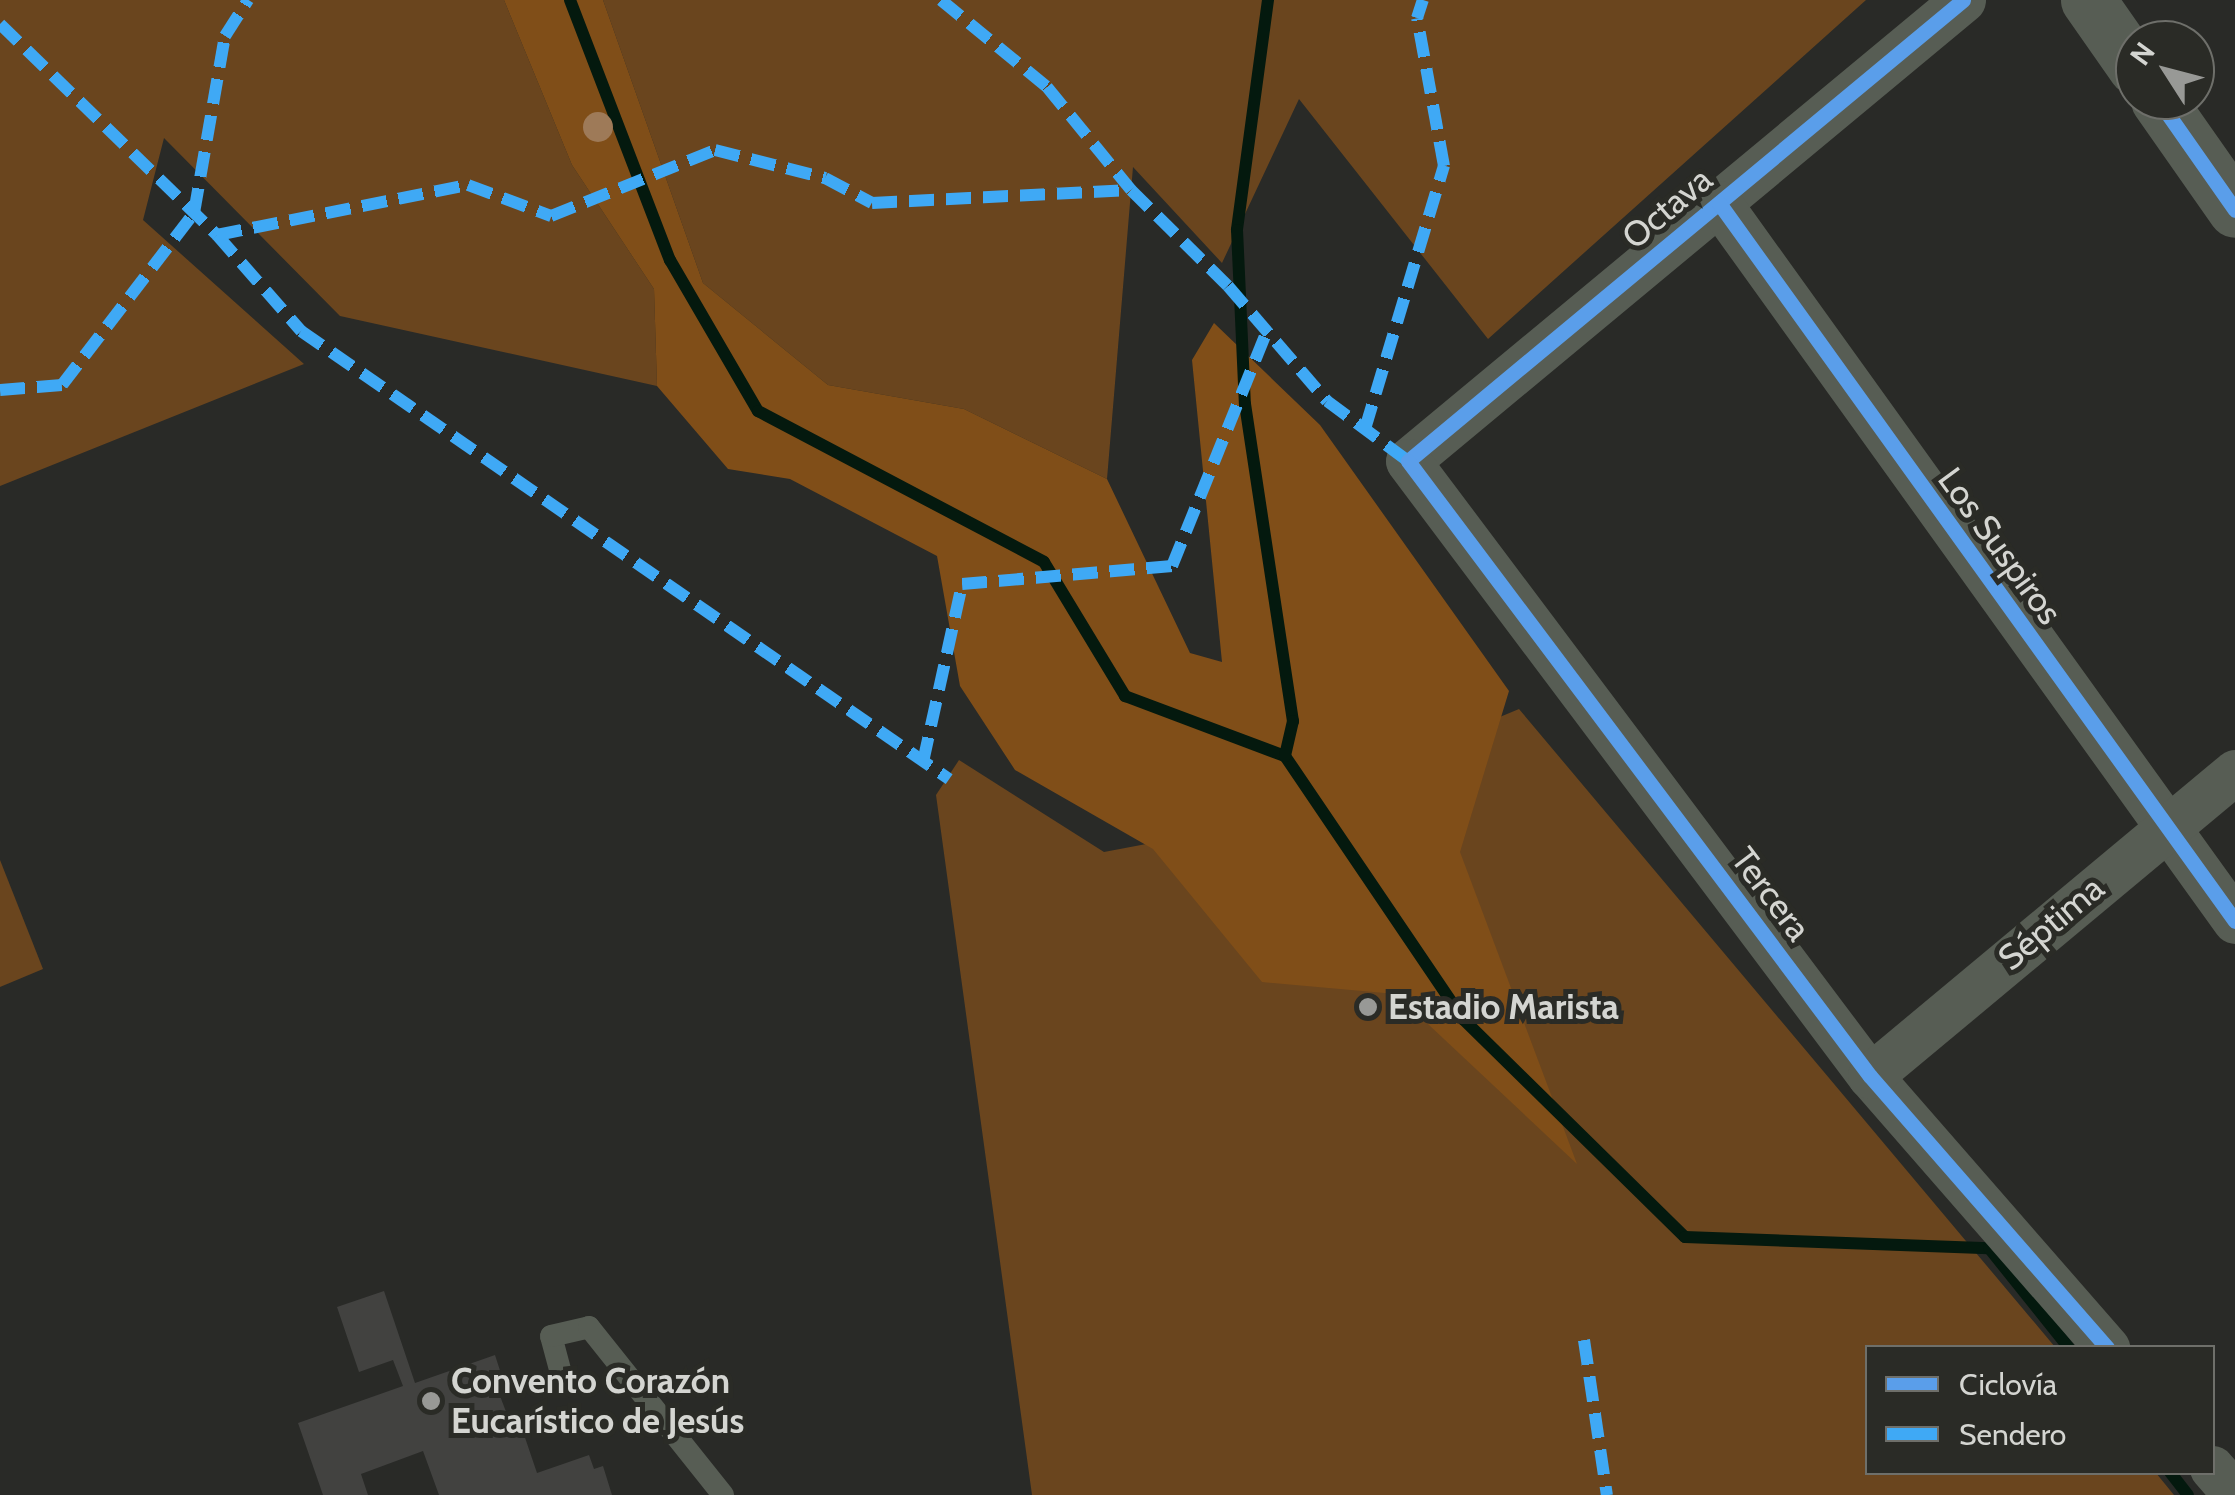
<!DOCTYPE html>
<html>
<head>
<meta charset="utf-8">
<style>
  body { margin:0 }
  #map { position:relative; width:2235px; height:1495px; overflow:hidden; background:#292a27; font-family:Cabin,sans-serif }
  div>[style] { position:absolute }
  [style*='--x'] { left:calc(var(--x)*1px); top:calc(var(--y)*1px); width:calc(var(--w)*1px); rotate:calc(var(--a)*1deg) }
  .green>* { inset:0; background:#6a451e }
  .forest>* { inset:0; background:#804e18 }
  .stream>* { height:12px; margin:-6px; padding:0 6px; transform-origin:6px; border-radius:6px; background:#04190e }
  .building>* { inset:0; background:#424240 }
  .service>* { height:22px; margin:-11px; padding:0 11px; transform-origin:11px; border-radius:11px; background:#575d54 }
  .minor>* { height:45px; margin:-22.5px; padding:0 22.5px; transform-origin:22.5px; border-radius:22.5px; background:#575d54 }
  .tertiary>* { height:55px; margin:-27.5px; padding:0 27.5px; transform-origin:27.5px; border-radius:27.5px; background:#575d54 }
  .quiet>* { height:12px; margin-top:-6px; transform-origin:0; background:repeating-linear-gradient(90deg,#3fa9f5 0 25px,transparent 0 37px) }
  .cycleway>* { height:15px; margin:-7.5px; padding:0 7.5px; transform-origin:7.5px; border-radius:7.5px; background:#5a9eea }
  .trees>* { width:30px; height:30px; margin:-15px; border-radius:50%; background:#9e7a58 }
  .dots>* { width:28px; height:28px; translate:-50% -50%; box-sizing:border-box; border:5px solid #2a2b26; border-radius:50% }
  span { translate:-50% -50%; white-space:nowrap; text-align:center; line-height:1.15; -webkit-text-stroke:10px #2a2b26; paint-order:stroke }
  .street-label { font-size:35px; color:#d4d5d1 }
  .poi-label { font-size:35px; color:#d4d5d1; font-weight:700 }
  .left { translate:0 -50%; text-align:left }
  .legend { position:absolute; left:1865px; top:1345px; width:350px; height:130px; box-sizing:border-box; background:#2a2b26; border:2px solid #6e6f6a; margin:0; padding:12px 18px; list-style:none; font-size:30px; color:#d4d5d1 }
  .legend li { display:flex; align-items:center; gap:20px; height:50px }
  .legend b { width:50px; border:2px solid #6e6f6a }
  .north { position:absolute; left:2115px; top:20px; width:100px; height:100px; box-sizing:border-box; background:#2a2b26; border:2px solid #6e6f6a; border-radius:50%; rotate:306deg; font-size:28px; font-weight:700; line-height:40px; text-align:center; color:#d4d5d1 }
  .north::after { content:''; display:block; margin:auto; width:35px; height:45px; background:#989996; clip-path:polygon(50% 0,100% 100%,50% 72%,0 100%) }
</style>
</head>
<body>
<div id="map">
  <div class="green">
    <div style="clip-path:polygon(0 0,504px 0,572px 165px,654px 289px,657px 386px,340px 316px,164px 138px,143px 220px,304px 364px,0 486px)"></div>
    <div style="clip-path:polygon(603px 0,1866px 0,1488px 339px,1299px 99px,1222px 263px,1133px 167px,1107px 479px,964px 409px,828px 385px,703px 283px)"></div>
    <div style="clip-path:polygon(1519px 709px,2055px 1347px,1868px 1348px,1868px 1472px,2156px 1473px,2174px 1495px,1032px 1495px,936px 795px,959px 760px,1104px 852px,1236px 827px)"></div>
    <div style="clip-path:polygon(0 860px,43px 969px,0 987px)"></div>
  </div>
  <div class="forest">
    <div style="clip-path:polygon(504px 0,603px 0,703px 283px,828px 385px,964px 409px,1107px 479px,1190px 653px,1222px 662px,1192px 360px,1214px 323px,1320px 425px,1509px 691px,1460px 852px,1577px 1164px,1396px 994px,1262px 982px,1153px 849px,1015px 770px,960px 686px,937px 556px,790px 479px,728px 469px,657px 386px,654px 289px,572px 165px)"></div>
  </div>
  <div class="stream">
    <div style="--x:570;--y:0;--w:279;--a:69"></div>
    <div style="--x:670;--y:260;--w:175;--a:59.8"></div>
    <div style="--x:758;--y:411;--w:323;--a:27.8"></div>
    <div style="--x:1044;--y:562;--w:157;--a:58.8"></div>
    <div style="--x:1125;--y:696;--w:171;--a:20.6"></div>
    <div style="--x:1285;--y:756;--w:318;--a:55.9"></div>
    <div style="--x:1463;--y:1019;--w:311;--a:44.5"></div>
    <div style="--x:1685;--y:1237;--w:304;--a:2.1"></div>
    <div style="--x:1989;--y:1248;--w:128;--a:51.3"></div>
    <div style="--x:1268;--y:0;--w:232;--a:97.7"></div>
    <div style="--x:1237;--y:230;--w:174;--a:87.4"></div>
    <div style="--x:1245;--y:404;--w:321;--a:81.4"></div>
    <div style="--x:1293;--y:721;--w:36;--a:103"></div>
    <div style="--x:2170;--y:1472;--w:29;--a:52"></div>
  </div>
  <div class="building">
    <div style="clip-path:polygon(384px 1291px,415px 1383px,495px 1355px,505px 1386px,497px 1388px,508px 1417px,517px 1414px,537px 1473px,589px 1455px,594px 1469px,603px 1466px,612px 1495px,439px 1495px,423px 1451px,361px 1474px,368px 1495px,323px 1495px,298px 1423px,403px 1386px,393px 1360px,359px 1372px,337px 1307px)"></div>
  </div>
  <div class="service">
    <div style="--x:562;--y:1377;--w:42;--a:-105"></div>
    <div style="--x:551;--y:1336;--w:39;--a:-13"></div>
    <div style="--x:589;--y:1327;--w:215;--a:51.4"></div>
  </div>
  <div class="minor">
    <div style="--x:1963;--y:0;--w:721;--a:140.29"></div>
    <div style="--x:1408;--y:461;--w:769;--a:53.09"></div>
    <div style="--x:1870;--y:1076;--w:361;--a:48.9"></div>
    <div style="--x:1719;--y:203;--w:884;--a:54.3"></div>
    <div style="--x:1870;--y:1076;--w:475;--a:-39.8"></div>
    <div style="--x:2212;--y:1468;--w:35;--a:49"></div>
  </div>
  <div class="tertiary">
    <div style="--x:2088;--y:0;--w:82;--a:55"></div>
    <div style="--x:2158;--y:100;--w:134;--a:55"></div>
  </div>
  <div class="quiet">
    <div style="--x:941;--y:0;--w:137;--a:39.4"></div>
    <div style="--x:1047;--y:87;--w:133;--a:50.8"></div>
    <div style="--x:1131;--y:190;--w:136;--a:44.7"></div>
    <div style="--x:1228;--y:286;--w:152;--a:49.3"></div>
    <div style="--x:1327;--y:401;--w:101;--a:36.5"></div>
    <div style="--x:0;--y:24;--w:303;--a:44.2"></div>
    <div style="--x:217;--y:235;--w:128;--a:48.8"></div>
    <div style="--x:301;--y:331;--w:788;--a:34.66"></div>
    <div style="--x:217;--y:235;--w:256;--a:-11.3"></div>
    <div style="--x:468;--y:185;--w:89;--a:20.5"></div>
    <div style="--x:551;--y:216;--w:177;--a:-21.9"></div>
    <div style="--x:715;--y:150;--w:114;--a:14.3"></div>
    <div style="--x:825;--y:178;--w:53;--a:28"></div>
    <div style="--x:872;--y:203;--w:259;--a:-2.9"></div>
    <div style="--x:0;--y:390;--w:62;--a:-4.6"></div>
    <div style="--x:62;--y:385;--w:217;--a:-52.5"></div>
    <div style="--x:194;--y:213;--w:180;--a:-80.1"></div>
    <div style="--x:225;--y:36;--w:43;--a:-57.4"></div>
    <div style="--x:1365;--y:429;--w:275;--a:-73.3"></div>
    <div style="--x:1444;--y:166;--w:150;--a:-100.3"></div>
    <div style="--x:1417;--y:18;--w:19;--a:-72"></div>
    <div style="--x:923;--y:762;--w:182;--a:-77.6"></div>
    <div style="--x:962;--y:584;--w:211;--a:-4.9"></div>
    <div style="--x:1172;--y:566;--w:253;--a:-68"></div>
    <div style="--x:1584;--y:1340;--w:157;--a:81.6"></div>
  </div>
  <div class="cycleway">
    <div style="--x:1963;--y:0;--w:721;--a:140.29"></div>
    <div style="--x:1408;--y:461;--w:769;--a:53.09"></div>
    <div style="--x:1870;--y:1076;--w:361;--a:48.9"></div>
    <div style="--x:2158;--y:100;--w:134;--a:55"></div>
    <div style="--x:1719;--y:203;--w:884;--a:54.3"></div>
  </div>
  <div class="trees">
    <div style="left:598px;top:127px"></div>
  </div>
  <div class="dots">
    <div style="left:1368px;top:1007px;background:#989996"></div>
    <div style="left:431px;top:1401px;background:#989996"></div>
  </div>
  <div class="street-label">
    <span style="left:1667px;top:208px;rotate:-40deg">Octava</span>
    <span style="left:2000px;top:546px;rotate:54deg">Los Suspiros</span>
    <span style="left:1771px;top:894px;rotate:53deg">Tercera</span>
    <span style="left:2051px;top:923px;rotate:-40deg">Séptima</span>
  </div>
  <div class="poi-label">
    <span class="left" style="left:1388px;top:1007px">Estadio Marista</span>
    <span class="left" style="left:451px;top:1401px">Convento Corazón<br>Eucarístico de Jesús</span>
  </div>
  <ul class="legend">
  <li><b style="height:12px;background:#5a9eea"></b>Ciclovía</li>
  <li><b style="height:12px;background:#3fa9f5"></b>Sendero</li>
  </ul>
  <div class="north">N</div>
</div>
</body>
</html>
